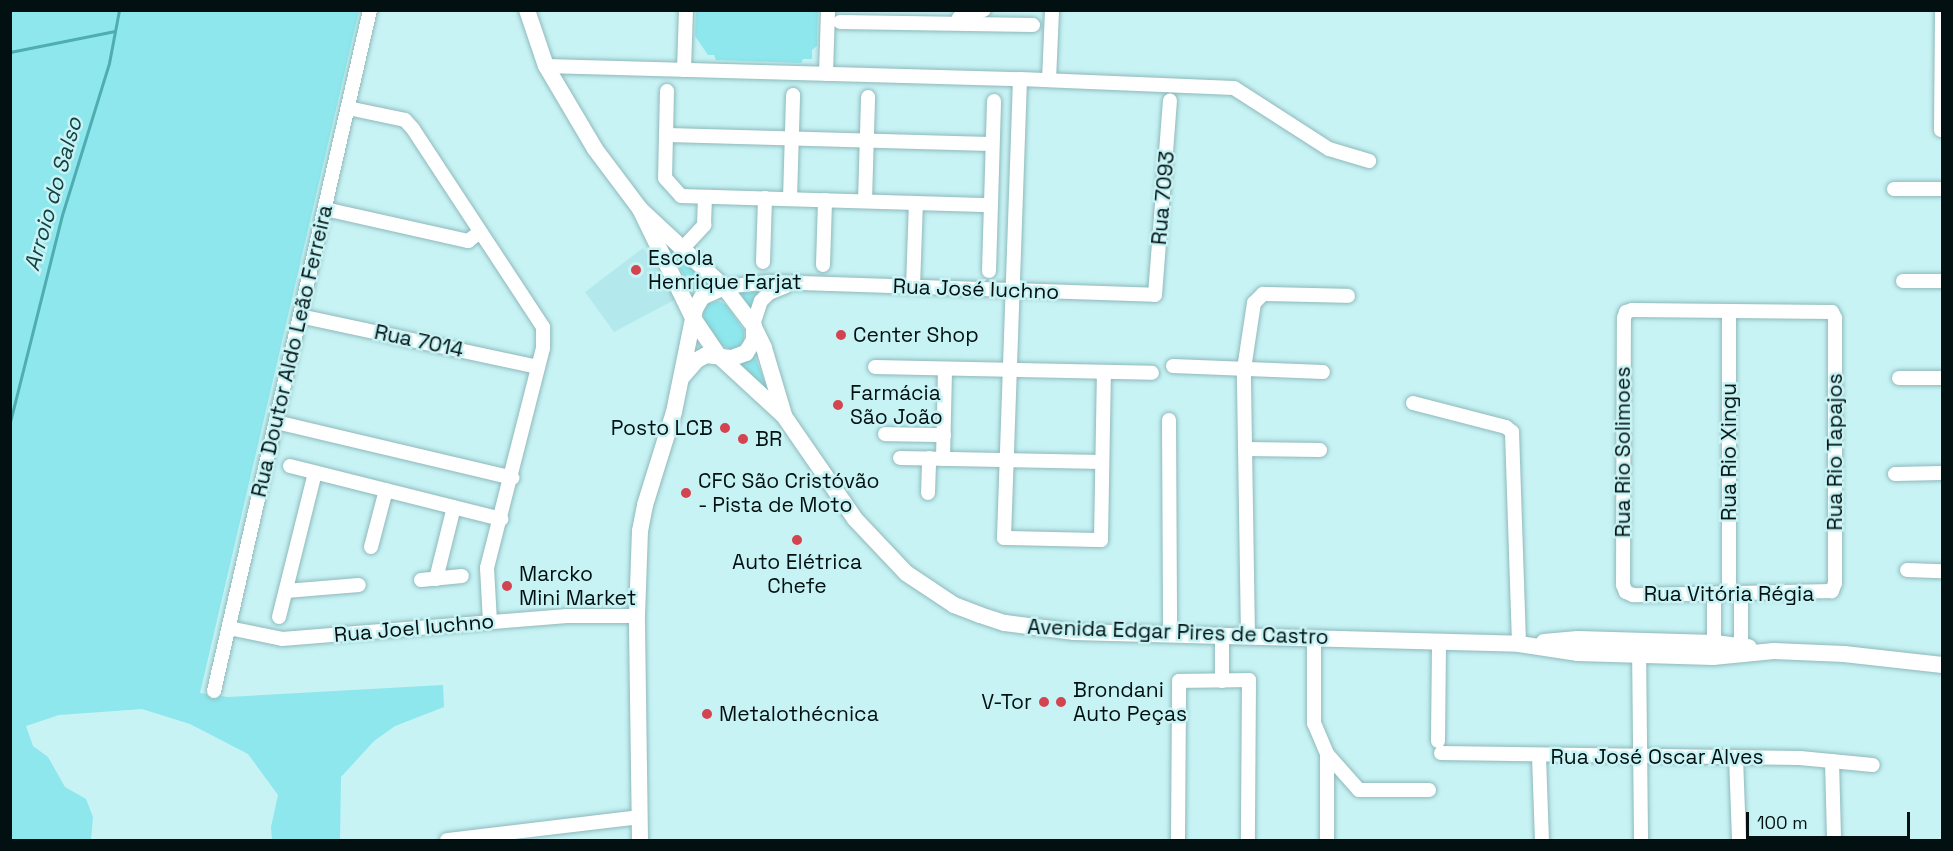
<!DOCTYPE html>
<html>
<head>
<meta charset="utf-8">
<style>
  body { margin:0 }
  #map { position:relative; width:1953px; height:851px; overflow:hidden; background:#c7f3f5; font-family:"Space Grotesk",sans-serif }
  div>[style] { position:absolute }
  [style*='--x'] { left:calc(var(--x)*1px); top:calc(var(--y)*1px); width:calc(var(--w)*1px); rotate:calc(var(--a)*1deg) }
  .built>* { inset:0; background:#b3e9ec }
  .green>* { inset:0; background:#8de7ec }
  .stream>* { height:3px; margin:-1.5px; padding:0 1.5px; transform-origin:1.5px; border-radius:1.5px; background:#4facb1 }
  .roads { filter:drop-shadow(0 0 2px #8fb9bb) drop-shadow(0 0 2px #8fb9bb) }
  .minor>* { height:14px; margin:-7px; padding:0 7px; transform-origin:7px; border-radius:7px; background:#fff }
  .major>* { height:16px; margin:-8px; padding:0 8px; transform-origin:8px; border-radius:8px; background:#fff }
  .dots>* { width:16px; height:16px; translate:-50% -50%; box-sizing:border-box; border:3px solid #c7f3f5; border-radius:50% }
  span { translate:-50% -50%; white-space:nowrap; text-align:center; line-height:1.15; -webkit-text-stroke:5px #c7f3f5; paint-order:stroke }
  .street-label { font-size:21px; color:#021011 }
  .poi-label { font-size:21px; color:#021011 }
  .left { translate:0 -50%; text-align:left }
  .right { translate:-100% -50%; text-align:right }
  .water-label { font-size:22px; color:#164143; font-style:italic }
  .frame { position:absolute; inset:0; border:12px solid #021011; pointer-events:none }
  .scale { position:absolute; left:1746px; top:812px; width:164px; height:27px; box-sizing:border-box; border:3px solid #021011; border-top:0; padding-left:8px; font-size:18px; line-height:21px; white-space:nowrap; color:#021011; -webkit-text-stroke:4px #c7f3f5; paint-order:stroke }
</style>
</head>
<body>
<div id="map">
  <div class="built">
    <div style="clip-path:polygon(643px 248px,676px 299px,614px 332px,585px 292px)"></div>
  </div>
  <div class="green">
    <div style="clip-path:polygon(10px 11px,359px 11px,200px 693px,228px 697px,443px 685px,444px 707px,395px 726px,374px 741px,341px 777px,340px 840px,272px 840px,271px 827px,278px 795px,248px 754px,190px 724px,142px 709px,59px 715px,26px 726px,33px 746px,48px 757px,65px 787px,86px 799px,93px 817px,91px 840px,11px 840px)"></div>
    <div style="clip-path:polygon(696px 11px,818px 11px,817px 46px,812px 50px,812px 59px,803px 59px,801px 63px,716px 60px,714px 55px,708px 55px,695px 36px)"></div>
    <div style="clip-path:polygon(672px 244px,712px 284px,696px 295px,668px 249px)"></div>
    <div style="clip-path:polygon(738px 290px,745px 293px,764px 291px,751px 309px)"></div>
    <div style="clip-path:polygon(719px 301px,726px 305px,744px 330px,744px 342px,738px 348px,729px 349px,722px 345px,704px 320px,703px 312px,707px 304px)"></div>
    <div style="clip-path:polygon(753px 352px,769px 392px,736px 362px)"></div>
  </div>
  <div class="stream">
    <div style="--x:10;--y:52;--w:107;--a:-11.3"></div>
    <div style="--x:10;--y:422;--w:213;--a:-75.9"></div>
    <div style="--x:62;--y:215;--w:159;--a:-72.8"></div>
    <div style="--x:109;--y:63;--w:54;--a:-79.3"></div>
  </div>
  <div class="roads">
    <div class="minor">
      <div style="--x:840;--y:22;--w:193;--a:0.9"></div>
      <div style="--x:959;--y:23;--w:5;--a:-90"></div>
      <div style="--x:959;--y:18;--w:26;--a:-18"></div>
      <div style="--x:546;--y:66;--w:474;--a:1.6"></div>
      <div style="--x:1020;--y:79;--w:214;--a:2.4"></div>
      <div style="--x:1234;--y:88;--w:113;--a:32.7"></div>
      <div style="--x:1329;--y:149;--w:42;--a:16.7"></div>
      <div style="--x:684;--y:70;--w:60;--a:-88.1"></div>
      <div style="--x:826;--y:74;--w:64;--a:-88.2"></div>
      <div style="--x:1020;--y:79;--w:459;--a:92"></div>
      <div style="--x:1004;--y:538;--w:97;--a:1.2"></div>
      <div style="--x:1101;--y:540;--w:168;--a:-89"></div>
      <div style="--x:1049;--y:80;--w:70;--a:-87.5"></div>
      <div style="--x:667;--y:91;--w:87;--a:91.3"></div>
      <div style="--x:665;--y:178;--w:24;--a:48"></div>
      <div style="--x:681;--y:196;--w:310;--a:1.7"></div>
      <div style="--x:348;--y:108;--w:58;--a:11.9"></div>
      <div style="--x:405;--y:120;--w:12;--a:48"></div>
      <div style="--x:413;--y:129;--w:237;--a:56.7"></div>
      <div style="--x:543;--y:327;--w:21;--a:90"></div>
      <div style="--x:543;--y:348;--w:227;--a:104.3"></div>
      <div style="--x:487;--y:568;--w:54;--a:86.8"></div>
      <div style="--x:1941;--y:130;--w:120;--a:-89.5"></div>
      <div style="--x:666;--y:135;--w:326;--a:1.6"></div>
      <div style="--x:1894;--y:189;--w:48;--a:0"></div>
      <div style="--x:790;--y:199;--w:104;--a:-88.3"></div>
      <div style="--x:865;--y:201;--w:104;--a:-88.3"></div>
      <div style="--x:325;--y:209;--w:147;--a:12.6"></div>
      <div style="--x:468;--y:241;--w:15;--a:-37"></div>
      <div style="--x:682;--y:249;--w:33;--a:-47"></div>
      <div style="--x:704;--y:225;--w:28;--a:-88"></div>
      <div style="--x:763;--y:262;--w:64;--a:-88.2"></div>
      <div style="--x:823;--y:265;--w:65;--a:-88.2"></div>
      <div style="--x:989;--y:271;--w:170;--a:-88.3"></div>
      <div style="--x:1903;--y:281;--w:39;--a:0"></div>
      <div style="--x:724;--y:287;--w:46;--a:-6.2"></div>
      <div style="--x:770;--y:282;--w:385;--a:1.9"></div>
      <div style="--x:1155;--y:295;--w:195;--a:-85.6"></div>
      <div style="--x:913;--y:287;--w:84;--a:-88"></div>
      <div style="--x:1632;--y:310;--w:200;--a:0.6"></div>
      <div style="--x:1832;--y:312;--w:7;--a:63"></div>
      <div style="--x:1835;--y:318;--w:265;--a:90"></div>
      <div style="--x:1835;--y:583;--w:9;--a:111"></div>
      <div style="--x:1832;--y:591;--w:199;--a:178.8"></div>
      <div style="--x:1633;--y:595;--w:8;--a:-157"></div>
      <div style="--x:1626;--y:592;--w:8;--a:-113"></div>
      <div style="--x:1623;--y:585;--w:267;--a:-89.8"></div>
      <div style="--x:1624;--y:318;--w:6;--a:-72"></div>
      <div style="--x:1626;--y:312;--w:6;--a:-18"></div>
      <div style="--x:300;--y:316;--w:243;--a:12.1"></div>
      <div style="--x:753;--y:325;--w:25;--a:-72"></div>
      <div style="--x:761;--y:301;--w:11;--a:-45"></div>
      <div style="--x:769;--y:293;--w:18;--a:-22"></div>
      <div style="--x:1173;--y:366;--w:150;--a:2.3"></div>
      <div style="--x:875;--y:367;--w:277;--a:1.2"></div>
      <div style="--x:1899;--y:378;--w:43;--a:0"></div>
      <div style="--x:1413;--y:403;--w:96;--a:14.5"></div>
      <div style="--x:1506;--y:427;--w:8;--a:40"></div>
      <div style="--x:1512;--y:432;--w:212;--a:88.1"></div>
      <div style="--x:1169;--y:420;--w:215;--a:89.7"></div>
      <div style="--x:276;--y:422;--w:243;--a:13.3"></div>
      <div style="--x:885;--y:434;--w:59;--a:1"></div>
      <div style="--x:1245;--y:449;--w:75;--a:0.8"></div>
      <div style="--x:900;--y:458;--w:202;--a:1.1"></div>
      <div style="--x:943;--y:459;--w:90;--a:-88.7"></div>
      <div style="--x:290;--y:466;--w:218;--a:14.1"></div>
      <div style="--x:1895;--y:474;--w:47;--a:-1.2"></div>
      <div style="--x:928;--y:493;--w:35;--a:-88"></div>
      <div style="--x:371;--y:547;--w:59;--a:-75.3"></div>
      <div style="--x:1907;--y:570;--w:35;--a:2"></div>
      <div style="--x:436;--y:579;--w:74;--a:-76"></div>
      <div style="--x:421;--y:580;--w:41;--a:-5.6"></div>
      <div style="--x:286;--y:591;--w:73;--a:-4.7"></div>
      <div style="--x:1729;--y:593;--w:282;--a:-90"></div>
      <div style="--x:1714;--y:594;--w:49;--a:90"></div>
      <div style="--x:279;--y:617;--w:148;--a:-76"></div>
      <div style="--x:229;--y:628;--w:54;--a:11.7"></div>
      <div style="--x:282;--y:639;--w:286;--a:-4.6"></div>
      <div style="--x:567;--y:616;--w:70;--a:0"></div>
      <div style="--x:1222;--y:637;--w:44;--a:90"></div>
      <div style="--x:1248;--y:637;--w:268;--a:-90.9"></div>
      <div style="--x:1244;--y:369;--w:67;--a:-81.4"></div>
      <div style="--x:1254;--y:303;--w:13;--a:-45"></div>
      <div style="--x:1263;--y:294;--w:85;--a:1.3"></div>
      <div style="--x:1314;--y:639;--w:84;--a:90"></div>
      <div style="--x:1314;--y:723;--w:34;--a:67"></div>
      <div style="--x:1327;--y:754;--w:48;--a:48.4"></div>
      <div style="--x:1359;--y:790;--w:70;--a:0"></div>
      <div style="--x:1639;--y:645;--w:195;--a:89.4"></div>
      <div style="--x:1741;--y:646;--w:53;--a:-90"></div>
      <div style="--x:214;--y:691;--w:699;--a:-77.1"></div>
      <div style="--x:1438;--y:741;--w:100;--a:-89.4"></div>
      <div style="--x:1441;--y:753;--w:359;--a:0.8"></div>
      <div style="--x:1800;--y:758;--w:73;--a:5.5"></div>
      <div style="--x:1327;--y:754;--w:86;--a:90"></div>
      <div style="--x:1539;--y:756;--w:84;--a:88"></div>
      <div style="--x:1736;--y:757;--w:83;--a:87.9"></div>
      <div style="--x:1832;--y:761;--w:79;--a:88.5"></div>
      <div style="--x:447;--y:840;--w:194;--a:-6.8"></div>
      <div style="--x:1178;--y:840;--w:159;--a:-89.6"></div>
      <div style="--x:1179;--y:681;--w:70;--a:-0.8"></div>
      <div style="--x:1249;--y:680;--w:160;--a:90.4"></div>
    </div>
    <div class="major">
      <div style="--x:527;--y:10;--w:59;--a:71.3"></div>
      <div style="--x:546;--y:66;--w:96;--a:59.4"></div>
      <div style="--x:595;--y:149;--w:75;--a:53.1"></div>
      <div style="--x:640;--y:209;--w:115;--a:42.9"></div>
      <div style="--x:724;--y:287;--w:48;--a:52.7"></div>
      <div style="--x:753;--y:325;--w:25;--a:64"></div>
      <div style="--x:764;--y:348;--w:70;--a:73.4"></div>
      <div style="--x:640;--y:209;--w:121;--a:64.1"></div>
      <div style="--x:693;--y:318;--w:45;--a:56"></div>
      <div style="--x:718;--y:355;--w:90;--a:42.7"></div>
      <div style="--x:784;--y:416;--w:125;--a:55.4"></div>
      <div style="--x:855;--y:519;--w:74;--a:46.6"></div>
      <div style="--x:906;--y:573;--w:58;--a:33.7"></div>
      <div style="--x:954;--y:605;--w:28;--a:21"></div>
      <div style="--x:980;--y:615;--w:26;--a:18"></div>
      <div style="--x:1005;--y:623;--w:70;--a:7.4"></div>
      <div style="--x:1074;--y:632;--w:445;--a:1.5"></div>
      <div style="--x:1519;--y:644;--w:60;--a:8.7"></div>
      <div style="--x:1578;--y:653;--w:135;--a:1.7"></div>
      <div style="--x:1713;--y:657;--w:61;--a:-5.6"></div>
      <div style="--x:1774;--y:651;--w:70;--a:2.5"></div>
      <div style="--x:1844;--y:654;--w:99;--a:6.4"></div>
      <div style="--x:682;--y:377;--w:23;--a:-49"></div>
      <div style="--x:697;--y:360;--w:10;--a:-29"></div>
      <div style="--x:706;--y:355;--w:26;--a:7"></div>
      <div style="--x:732;--y:358;--w:15;--a:-20"></div>
      <div style="--x:746;--y:353;--w:15;--a:-58"></div>
      <div style="--x:754;--y:340;--w:14;--a:-90"></div>
      <div style="--x:1544;--y:642;--w:34;--a:-5"></div>
      <div style="--x:1578;--y:639;--w:136;--a:1.7"></div>
      <div style="--x:1714;--y:643;--w:35;--a:7"></div>
      <div style="--x:640;--y:840;--w:224;--a:-90.8"></div>
      <div style="--x:637;--y:616;--w:85;--a:-88"></div>
      <div style="--x:640;--y:531;--w:26;--a:-79"></div>
      <div style="--x:645;--y:505;--w:97;--a:-72.7"></div>
      <div style="--x:674;--y:412;--w:105;--a:-78.5"></div>
      <div style="--x:695;--y:309;--w:14;--a:-60"></div>
      <div style="--x:702;--y:297;--w:24;--a:-24"></div>
    </div>
  </div>
  <div class="dots">
    <div style="left:636px;top:270px;background:#d34350"></div>
    <div style="left:841px;top:335px;background:#d34350"></div>
    <div style="left:838px;top:405px;background:#d34350"></div>
    <div style="left:725px;top:428px;background:#d34350"></div>
    <div style="left:743px;top:439px;background:#d34350"></div>
    <div style="left:686px;top:493px;background:#d34350"></div>
    <div style="left:797px;top:540px;background:#d34350"></div>
    <div style="left:507px;top:586px;background:#d34350"></div>
    <div style="left:1044px;top:702px;background:#d34350"></div>
    <div style="left:1061px;top:702px;background:#d34350"></div>
    <div style="left:707px;top:714px;background:#d34350"></div>
  </div>
  <div class="street-label">
    <span style="left:1163px;top:198px;rotate:-85deg">Rua 7093</span>
    <span style="left:976px;top:289px;rotate:2deg">Rua José Iuchno</span>
    <span style="left:419px;top:341px;rotate:12deg">Rua 7014</span>
    <span style="left:292px;top:351px;rotate:-77deg">Rua Doutor Aldo Leão Ferreira</span>
    <span style="left:1623px;top:452px;rotate:-90deg">Rua Rio Solimoes</span>
    <span style="left:1729px;top:452px;rotate:-90deg">Rua Rio Xingu</span>
    <span style="left:1835px;top:452px;rotate:-90deg">Rua Rio Tapajos</span>
    <span style="left:1729px;top:594px">Rua Vitória Régia</span>
    <span style="left:414px;top:628px;rotate:-5deg">Rua Joel Iuchno</span>
    <span style="left:1178px;top:632px;rotate:2deg">Avenida Edgar Pires de Castro</span>
    <span style="left:1657px;top:757px">Rua José Oscar Alves</span>
  </div>
  <div class="poi-label">
    <span class="left" style="left:648px;top:270px">Escola<br>Henrique Farjat</span>
    <span class="left" style="left:853px;top:335px">Center Shop</span>
    <span class="left" style="left:850px;top:405px">Farmácia<br>São João</span>
    <span class="right" style="left:713px;top:428px">Posto LCB</span>
    <span class="left" style="left:755px;top:439px">BR</span>
    <span class="left" style="left:698px;top:493px">CFC São Cristóvão<br>- Pista de Moto</span>
    <span style="left:797px;top:574px">Auto Elétrica<br>Chefe</span>
    <span class="left" style="left:519px;top:586px">Marcko<br>Mini Market</span>
    <span class="left" style="left:1073px;top:702px">Brondani<br>Auto Peças</span>
    <span class="right" style="left:1032px;top:702px">V-Tor</span>
    <span class="left" style="left:719px;top:714px">Metalothécnica</span>
  </div>
  <div class="water-label">
    <span style="left:53px;top:194px;rotate:-74deg">Arroio do Salso</span>
  </div>
  <div class="frame"></div>
  <div class="scale">100 m</div>
</div>
</body>
</html>
